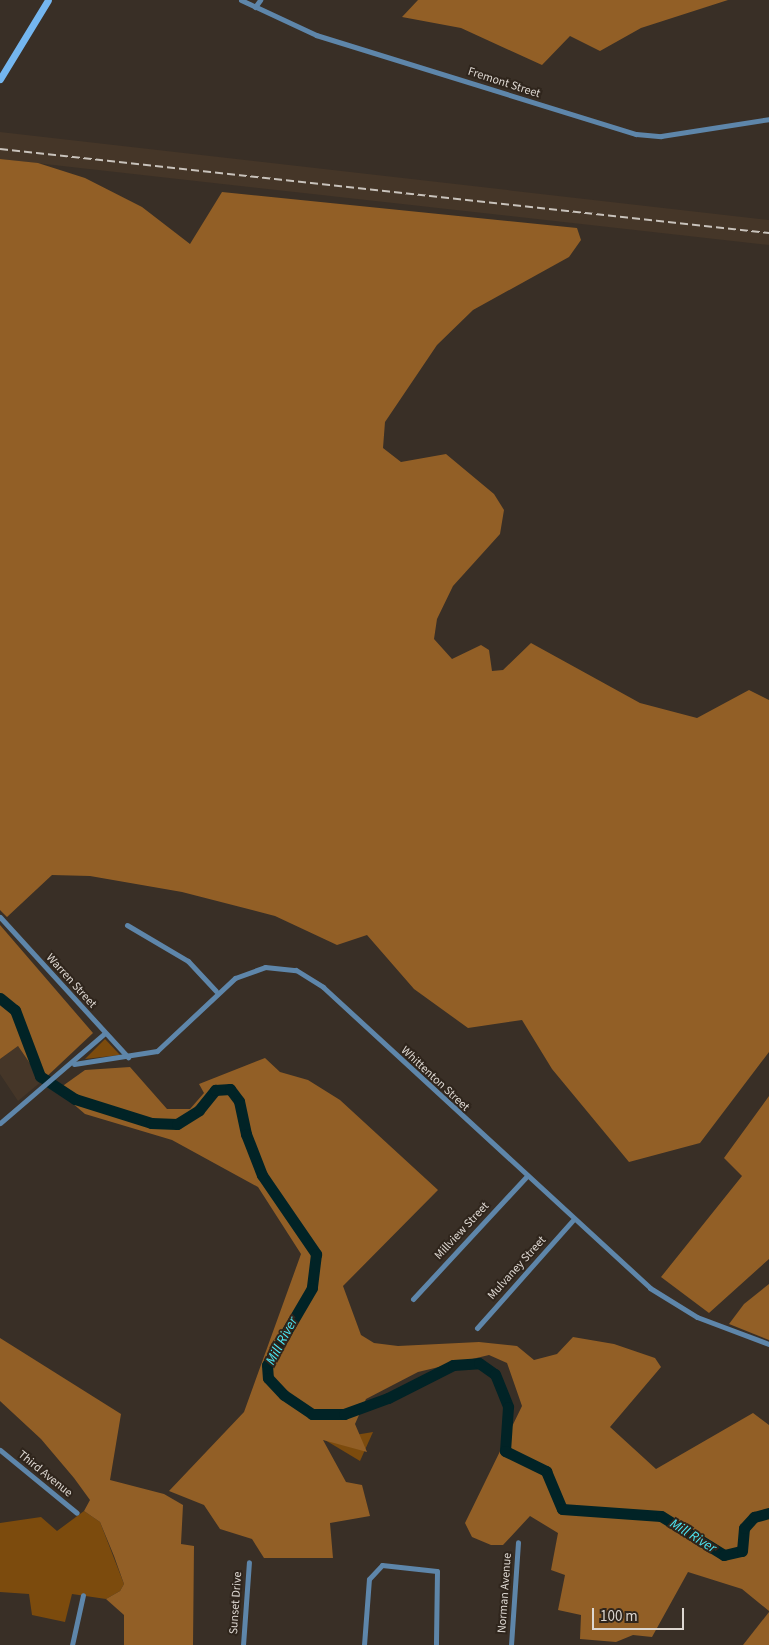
<!DOCTYPE html>
<html>
<head>
<meta charset="utf-8">
<style>
  body { margin:0 }
  #map { position:relative; width:769px; height:1645px; overflow:hidden; background:#392f26; font-family:"Source Sans 3",sans-serif }
  div>[style] { position:absolute }
  [style*='--x'] { left:calc(var(--x)*1px); top:calc(var(--y)*1px); width:calc(var(--w)*1px); rotate:calc(var(--a)*1deg) }
  .built>* { inset:0; background:#453628 }
  .green>* { inset:0; background:#7c4b0d }
  .forest>* { inset:0; background:#925f26 }
  .river>* { height:11px; margin:-5.5px; padding:0 5.5px; transform-origin:5.5px; border-radius:5.5px; background:#012326 }
  .street>* { height:5px; margin:-2.5px; padding:0 2.5px; transform-origin:2.5px; border-radius:2.5px; background:#5e86aa }
  .secondary>* { height:7px; margin:-3.5px; padding:0 3.5px; transform-origin:3.5px; border-radius:3.5px; background:#74b6ef }
  .rail>* { height:2px; margin-top:-1px; transform-origin:0; background:repeating-linear-gradient(90deg,#c8c2bb 0 8px,transparent 0 12px) }
  span { translate:-50% -50%; white-space:nowrap; text-align:center; line-height:1.15; -webkit-text-stroke:4px #2f251c; paint-order:stroke }
  .street-label { font-size:12px; color:#ddd7d1 }
  .water-label { font-size:14px; color:#4ce7f4; font-style:italic }
  .scale { position:absolute; left:592px; top:1608px; width:92px; height:22px; box-sizing:border-box; border:2px solid #ddd7d1; border-top:0; padding-left:6px; font-size:15px; line-height:18px; white-space:nowrap; color:#ddd7d1; -webkit-text-stroke:4px #2f251c; paint-order:stroke }
</style>
</head>
<body>
<div id="map">
  <div class="built">
    <div style="clip-path:polygon(0 132px,769px 220px,769px 245px,0 159px)"></div>
    <div style="clip-path:polygon(18px 1046px,42px 1081px,18px 1101px,0 1074px,0 1059px)"></div>
  </div>
  <div class="green">
    <div style="clip-path:polygon(105px 1039px,120px 1055px,85px 1059px)"></div>
    <div style="clip-path:polygon(373px 1432px,360px 1461px,325px 1440px)"></div>
    <div style="clip-path:polygon(84px 1511px,100px 1522px,124px 1584px,120px 1591px,106px 1599px,72px 1594px,65px 1622px,32px 1615px,29px 1594px,0 1592px,0 1523px,41px 1517px,57px 1531px)"></div>
  </div>
  <div class="forest">
    <div style="clip-path:polygon(418px 0,728px 0,641px 28px,600px 51px,570px 36px,542px 65px,461px 28px,402px 17px)"></div>
    <div style="clip-path:polygon(0 159px,38px 163px,85px 178px,142px 207px,190px 244px,222px 192px,577px 228px,581px 240px,569px 257px,473px 310px,437px 345px,385px 422px,383px 448px,401px 462px,446px 454px,494px 494px,504px 510px,500px 534px,453px 586px,437px 619px,434px 639px,452px 659px,481px 645px,489px 650px,492px 671px,503px 670px,531px 643px,640px 703px,697px 718px,749px 690px,769px 700px,769px 1052px,700px 1143px,629px 1162px,552px 1069px,522px 1020px,468px 1028px,414px 989px,367px 935px,337px 945px,275px 916px,182px 892px,90px 876px,52px 875px,7px 917px,0 910px)"></div>
    <div style="clip-path:polygon(0 925px,93px 1033px,42px 1081px,18px 1046px,0 1059px)"></div>
    <div style="clip-path:polygon(265px 1058px,280px 1072px,308px 1080px,340px 1100px,438px 1190px,343px 1286px,361px 1335px,374px 1343px,398px 1346px,479px 1342px,517px 1346px,534px 1360px,557px 1354px,573px 1337px,614px 1344px,655px 1358px,661px 1367px,610px 1427px,656px 1469px,753px 1413px,769px 1425px,769px 1611px,742px 1589px,688px 1572px,652px 1637px,633px 1635px,616px 1642px,580px 1639px,581px 1615px,558px 1610px,565px 1575px,551px 1570px,558px 1533px,530px 1516px,503px 1545px,491px 1545px,472px 1537px,465px 1523px,522px 1406px,507px 1363px,489px 1355px,418px 1372px,366px 1399px,355px 1424px,367px 1452px,323px 1440px,346px 1482px,362px 1485px,370px 1516px,330px 1523px,333px 1558px,264px 1558px,252px 1539px,220px 1529px,204px 1505px,169px 1491px,244px 1412px,301px 1254px,258px 1187px,172px 1140px,85px 1114px,57px 1090px,85px 1070px,130px 1067px,167px 1109px,190px 1109px,204px 1093px,199px 1084px)"></div>
    <div style="clip-path:polygon(769px 1096px,769px 1259px,709px 1313px,661px 1277px,742px 1176px,724px 1158px)"></div>
    <div style="clip-path:polygon(769px 1284px,769px 1340px,729px 1324px,744px 1304px)"></div>
    <div style="clip-path:polygon(0 1338px,121px 1414px,110px 1480px,164px 1494px,183px 1505px,181px 1544px,194px 1546px,193px 1645px,124px 1645px,124px 1615px,106px 1599px,120px 1591px,124px 1584px,114px 1556px,100px 1522px,84px 1511px,90px 1500px,74px 1478px,41px 1439px,0 1401px)"></div>
    <div style="clip-path:polygon(769px 1612px,769px 1645px,743px 1645px)"></div>
  </div>
  <div class="river">
    <div style="--x:0;--y:998;--w:19;--a:39"></div>
    <div style="--x:15;--y:1010;--w:71;--a:69.3"></div>
    <div style="--x:40;--y:1076;--w:42;--a:33.3"></div>
    <div style="--x:75;--y:1099;--w:80;--a:17.5"></div>
    <div style="--x:151;--y:1123;--w:26;--a:2"></div>
    <div style="--x:177;--y:1124;--w:26;--a:-32"></div>
    <div style="--x:199;--y:1110;--w:26;--a:-51"></div>
    <div style="--x:215;--y:1090;--w:15;--a:-4"></div>
    <div style="--x:230;--y:1089;--w:15;--a:53"></div>
    <div style="--x:239;--y:1101;--w:34;--a:78"></div>
    <div style="--x:246;--y:1134;--w:44;--a:68.7"></div>
    <div style="--x:262;--y:1175;--w:96;--a:55.6"></div>
    <div style="--x:316;--y:1254;--w:34;--a:97"></div>
    <div style="--x:312;--y:1288;--w:89;--a:120.3"></div>
    <div style="--x:267;--y:1365;--w:13;--a:86"></div>
    <div style="--x:268;--y:1378;--w:23;--a:47"></div>
    <div style="--x:284;--y:1395;--w:34;--a:34"></div>
    <div style="--x:312;--y:1414;--w:32;--a:0"></div>
    <div style="--x:344;--y:1414;--w:47;--a:-20"></div>
    <div style="--x:388;--y:1398;--w:73;--a:-26.9"></div>
    <div style="--x:453;--y:1365;--w:26;--a:-4"></div>
    <div style="--x:479;--y:1363;--w:19;--a:35"></div>
    <div style="--x:495;--y:1374;--w:35;--a:68"></div>
    <div style="--x:508;--y:1407;--w:44;--a:93.9"></div>
    <div style="--x:505;--y:1451;--w:46;--a:26"></div>
    <div style="--x:546;--y:1471;--w:41;--a:67.2"></div>
    <div style="--x:562;--y:1509;--w:99;--a:4"></div>
    <div style="--x:661;--y:1516;--w:74;--a:31.8"></div>
    <div style="--x:724;--y:1555;--w:18;--a:-13"></div>
    <div style="--x:742;--y:1551;--w:23;--a:-85"></div>
    <div style="--x:744;--y:1528;--w:15;--a:-48"></div>
    <div style="--x:754;--y:1517;--w:16;--a:-15"></div>
  </div>
  <div class="street">
    <div style="--x:241;--y:0;--w:83;--a:25"></div>
    <div style="--x:316;--y:35;--w:335;--a:17.2"></div>
    <div style="--x:636;--y:134;--w:25;--a:5"></div>
    <div style="--x:661;--y:136;--w:109;--a:-8.9"></div>
    <div style="--x:255;--y:7;--w:9;--a:-54"></div>
    <div style="--x:0;--y:917;--w:190;--a:47.6"></div>
    <div style="--x:127;--y:925;--w:71;--a:30.5"></div>
    <div style="--x:188;--y:961;--w:41;--a:47"></div>
    <div style="--x:74;--y:1064;--w:84;--a:-8.9"></div>
    <div style="--x:157;--y:1051;--w:107;--a:-43.1"></div>
    <div style="--x:235;--y:978;--w:32;--a:-20"></div>
    <div style="--x:265;--y:967;--w:31;--a:6"></div>
    <div style="--x:296;--y:970;--w:32;--a:32"></div>
    <div style="--x:323;--y:987;--w:444;--a:42.6"></div>
    <div style="--x:650;--y:1288;--w:55;--a:31.7"></div>
    <div style="--x:697;--y:1317;--w:77;--a:20.6"></div>
    <div style="--x:0;--y:1123;--w:138;--a:-40.6"></div>
    <div style="--x:413;--y:1299;--w:166;--a:-47.2"></div>
    <div style="--x:477;--y:1328;--w:144;--a:-48.4"></div>
    <div style="--x:0;--y:1450;--w:99;--a:39.3"></div>
    <div style="--x:72;--y:1645;--w:51;--a:-77.6"></div>
    <div style="--x:243;--y:1645;--w:83;--a:-85.9"></div>
    <div style="--x:364;--y:1645;--w:66;--a:-85.7"></div>
    <div style="--x:369;--y:1579;--w:19;--a:-47"></div>
    <div style="--x:382;--y:1565;--w:55;--a:6.2"></div>
    <div style="--x:437;--y:1571;--w:74;--a:90.8"></div>
    <div style="--x:511;--y:1645;--w:103;--a:-86.1"></div>
  </div>
  <div class="secondary">
    <div style="--x:0;--y:79;--w:92;--a:-58.7"></div>
  </div>
  <div class="rail">
    <div style="--x:0;--y:149;--w:774;--a:6.23"></div>
  </div>
  <div class="street-label">
    <span style="left:504px;top:83px;rotate:18deg">Fremont Street</span>
    <span style="left:71px;top:981px;rotate:48deg">Warren Street</span>
    <span style="left:435px;top:1079px;rotate:43deg">Whittenton Street</span>
    <span style="left:462px;top:1231px;rotate:-47deg">Millview Street</span>
    <span style="left:517px;top:1268px;rotate:-48deg">Mulvaney Street</span>
    <span style="left:45px;top:1474px;rotate:39deg">Third Avenue</span>
    <span style="left:505px;top:1593px;rotate:-86deg">Norman Avenue</span>
    <span style="left:236px;top:1603px;rotate:-86deg">Sunset Drive</span>
  </div>
  <div class="water-label">
    <span style="left:282px;top:1341px;rotate:-62deg">Mill River</span>
    <span style="left:693px;top:1536px;rotate:32deg">Mill River</span>
  </div>
  <div class="scale">100 m</div>
</div>
</body>
</html>
